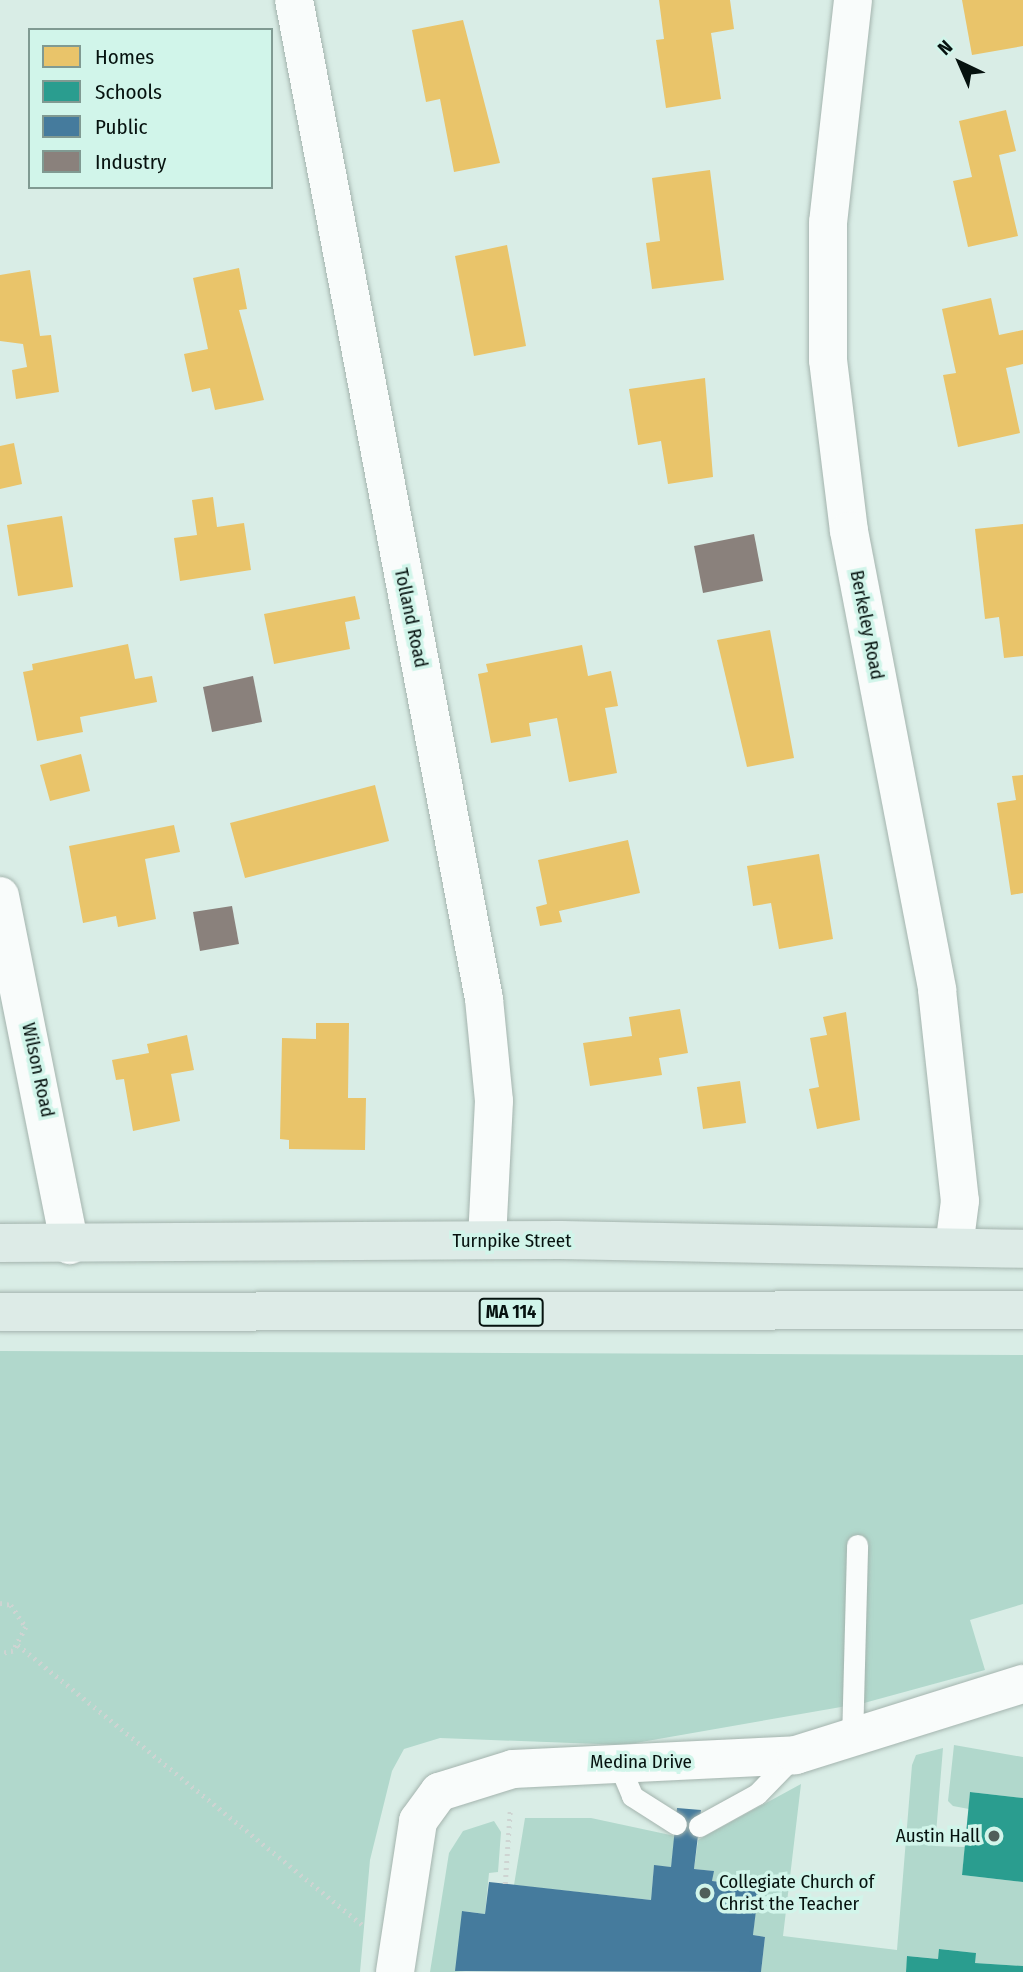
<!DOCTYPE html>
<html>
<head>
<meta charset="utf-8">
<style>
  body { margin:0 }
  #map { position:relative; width:1023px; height:1972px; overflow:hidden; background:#d9ede6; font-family:"Fira Sans Condensed",sans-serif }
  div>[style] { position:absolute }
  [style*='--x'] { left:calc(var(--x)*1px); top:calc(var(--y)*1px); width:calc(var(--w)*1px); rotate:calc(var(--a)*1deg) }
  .green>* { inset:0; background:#b1d8cc }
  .homes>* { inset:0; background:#e9c46a }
  .schools>* { inset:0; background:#2a9d8f }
  .public>* { inset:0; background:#457b9d }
  .industry>* { inset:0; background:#8a817c }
  .path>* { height:4.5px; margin-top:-2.25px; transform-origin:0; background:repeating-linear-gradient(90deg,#ced4d2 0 2px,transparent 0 7px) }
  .roads { filter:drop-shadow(0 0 2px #a4b4ae) drop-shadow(0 0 2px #a4b4ae) }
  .lane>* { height:21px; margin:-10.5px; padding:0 10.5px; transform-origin:10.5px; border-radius:10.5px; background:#f9fcfb }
  .street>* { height:38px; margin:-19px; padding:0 19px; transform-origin:19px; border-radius:19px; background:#f9fcfb }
  .highway>* { height:38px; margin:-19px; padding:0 19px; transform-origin:19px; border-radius:19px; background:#ddebe7 }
  .dots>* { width:19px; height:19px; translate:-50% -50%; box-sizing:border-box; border:4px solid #d1f5ea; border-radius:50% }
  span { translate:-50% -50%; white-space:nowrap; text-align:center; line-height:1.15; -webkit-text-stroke:7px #d1f5ea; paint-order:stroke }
  .shield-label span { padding:2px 5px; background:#d1f5ea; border:2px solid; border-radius:5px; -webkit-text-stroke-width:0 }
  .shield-label { font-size:18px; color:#06120f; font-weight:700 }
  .street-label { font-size:19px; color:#06120f }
  .poi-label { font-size:19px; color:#06120f }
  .right { translate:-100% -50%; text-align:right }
  .left { translate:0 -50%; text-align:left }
  .legend { position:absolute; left:28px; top:28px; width:245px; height:161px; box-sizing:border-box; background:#d1f5ea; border:2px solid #809a92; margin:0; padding:9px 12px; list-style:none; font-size:21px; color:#06120f }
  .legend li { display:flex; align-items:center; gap:14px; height:35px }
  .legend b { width:35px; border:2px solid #809a92 }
  .north { position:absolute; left:925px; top:28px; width:70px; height:70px; -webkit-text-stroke:5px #d1f5ea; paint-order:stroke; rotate:316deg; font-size:19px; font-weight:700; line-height:28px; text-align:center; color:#06120f }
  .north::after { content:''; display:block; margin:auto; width:24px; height:32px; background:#06120f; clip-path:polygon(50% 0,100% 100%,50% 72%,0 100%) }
</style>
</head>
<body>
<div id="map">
  <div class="green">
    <div style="clip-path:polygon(0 1351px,1023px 1355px,1023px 1604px,970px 1620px,985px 1670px,864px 1703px,624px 1745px,440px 1738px,404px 1749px,392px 1771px,370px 1860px,360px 1972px,0 1972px)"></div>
    <div style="clip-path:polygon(954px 1745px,1023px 1757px,1023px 1798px,970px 1792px,969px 1809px,953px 1806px,948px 1801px)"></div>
    <div style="clip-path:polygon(943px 1748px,935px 1846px,965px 1847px,962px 1875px,1023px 1882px,1023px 1966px,975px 1963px,975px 1953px,940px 1949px,938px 1959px,908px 1956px,906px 1972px,761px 1972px,765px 1937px,753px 1935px,758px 1886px,712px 1881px,713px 1871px,694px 1869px,698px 1840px,801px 1784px,783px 1936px,897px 1950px,912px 1765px,916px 1755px)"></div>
    <div style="clip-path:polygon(525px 1818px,591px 1818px,675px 1836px,671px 1867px,654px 1866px,651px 1900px,514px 1885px)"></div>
    <div style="clip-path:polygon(494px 1821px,501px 1832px,498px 1872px,489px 1873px,485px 1914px,463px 1911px,456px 1971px,465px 1972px,430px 1972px,449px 1853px,463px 1831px)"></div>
  </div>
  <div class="homes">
    <div style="clip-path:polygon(659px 0,730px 0,734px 29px,711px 33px,721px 99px,666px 108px,656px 40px,664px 39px)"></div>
    <div style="clip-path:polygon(962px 0,1023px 0,1023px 46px,972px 55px)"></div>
    <div style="clip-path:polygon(463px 20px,500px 163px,454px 172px,440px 99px,426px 102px,412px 30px)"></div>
    <div style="clip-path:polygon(1006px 110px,1016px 151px,999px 155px,1018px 236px,968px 247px,953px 181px,972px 177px,959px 121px)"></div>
    <div style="clip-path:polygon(710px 170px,724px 280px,652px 289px,646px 243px,660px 241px,652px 178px)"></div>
    <div style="clip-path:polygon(507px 245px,526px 346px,474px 356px,455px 256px)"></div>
    <div style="clip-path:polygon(239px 268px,247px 309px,239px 310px,264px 400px,215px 410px,210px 388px,192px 392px,184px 354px,208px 349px,193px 278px)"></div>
    <div style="clip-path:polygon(30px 270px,40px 336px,51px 335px,59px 392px,16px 399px,12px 370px,27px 367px,23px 344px,0 341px,0 275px)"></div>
    <div style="clip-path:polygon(991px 298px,999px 335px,1023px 330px,1023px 364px,1006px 368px,1020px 433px,958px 447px,943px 375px,956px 373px,942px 309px)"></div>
    <div style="clip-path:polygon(705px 378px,713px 477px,668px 484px,661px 441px,638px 445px,629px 389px)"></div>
    <div style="clip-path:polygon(14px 443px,22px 484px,0 489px,0 446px)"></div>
    <div style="clip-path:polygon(213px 497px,217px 527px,244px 523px,251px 570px,180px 581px,174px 538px,197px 535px,192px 500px)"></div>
    <div style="clip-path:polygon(62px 516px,73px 587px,18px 596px,7px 525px)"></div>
    <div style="clip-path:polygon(1023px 524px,1023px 656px,1004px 658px,999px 617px,985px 619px,975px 529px)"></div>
    <div style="clip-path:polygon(355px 596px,360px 619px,345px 622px,350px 649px,274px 664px,264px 614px)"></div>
    <div style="clip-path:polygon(770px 630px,794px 758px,747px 767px,717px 640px)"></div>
    <div style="clip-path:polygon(128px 644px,135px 679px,152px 676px,157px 702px,80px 717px,83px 732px,37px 741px,23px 672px,33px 670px,32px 664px)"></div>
    <div style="clip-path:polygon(582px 645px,588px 676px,611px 671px,618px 706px,605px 708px,617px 773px,569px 782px,557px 718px,529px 723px,531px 736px,491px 743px,478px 674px,488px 672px,486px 664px)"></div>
    <div style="clip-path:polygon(81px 754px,90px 791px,50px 801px,40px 765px)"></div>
    <div style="clip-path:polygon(1023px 775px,1023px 893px,1011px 895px,997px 803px,1016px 800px,1012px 776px)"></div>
    <div style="clip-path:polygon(375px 785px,389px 841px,245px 878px,230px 823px)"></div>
    <div style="clip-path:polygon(174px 825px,180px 852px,145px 859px,156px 919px,118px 927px,116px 916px,83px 923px,69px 846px)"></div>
    <div style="clip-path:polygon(628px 840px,640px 893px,559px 911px,562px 922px,540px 926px,536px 907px,547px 904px,538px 860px)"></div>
    <div style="clip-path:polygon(819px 854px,833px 939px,779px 949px,771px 903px,753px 906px,747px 866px)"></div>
    <div style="clip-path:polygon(680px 1009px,688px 1053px,659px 1058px,662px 1075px,590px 1086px,583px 1043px,632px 1036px,629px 1017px)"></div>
    <div style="clip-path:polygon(846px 1012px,860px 1120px,817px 1129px,809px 1089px,819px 1087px,810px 1038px,827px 1035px,823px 1017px)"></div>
    <div style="clip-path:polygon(316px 1023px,349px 1023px,348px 1098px,366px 1098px,365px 1150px,289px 1149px,289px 1140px,280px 1139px,282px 1038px,316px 1039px)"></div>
    <div style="clip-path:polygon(187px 1035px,194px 1070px,171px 1074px,180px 1121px,133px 1131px,124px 1079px,116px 1080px,112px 1060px,149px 1053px,147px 1044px)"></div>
    <div style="clip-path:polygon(740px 1081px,746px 1123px,703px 1129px,697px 1087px)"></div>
  </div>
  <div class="schools">
    <div style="clip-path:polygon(970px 1792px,1023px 1798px,1023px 1882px,962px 1875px)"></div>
    <div style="clip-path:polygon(939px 1949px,976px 1953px,975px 1963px,1023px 1966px,1023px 1972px,906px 1972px,907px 1956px,938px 1959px)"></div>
  </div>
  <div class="public">
    <div style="clip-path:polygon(677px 1808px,701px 1810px,694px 1869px,714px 1871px,712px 1881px,759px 1886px,753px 1935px,765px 1937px,761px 1972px,455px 1971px,462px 1911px,485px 1914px,489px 1882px,651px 1900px,654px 1865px,671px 1867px)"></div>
  </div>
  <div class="industry">
    <div style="clip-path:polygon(754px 534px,763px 581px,703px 593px,694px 546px)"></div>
    <div style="clip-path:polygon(253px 676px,262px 722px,212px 732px,203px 687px)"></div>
    <div style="clip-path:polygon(232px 906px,239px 944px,200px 951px,193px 912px)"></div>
  </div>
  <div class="path">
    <div style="--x:0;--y:1603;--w:11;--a:10"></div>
    <div style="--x:11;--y:1605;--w:27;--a:56"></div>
    <div style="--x:26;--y:1627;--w:27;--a:118"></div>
    <div style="--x:13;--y:1651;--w:13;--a:167"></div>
    <div style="--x:18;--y:1645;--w:444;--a:39.1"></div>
    <div style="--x:505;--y:1884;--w:73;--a:-86.1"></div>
  </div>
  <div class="roads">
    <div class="lane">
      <div style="--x:852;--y:1741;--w:196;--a:-88.5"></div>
      <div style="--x:617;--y:1760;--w:39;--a:67"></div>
      <div style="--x:632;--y:1796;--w:52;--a:32.5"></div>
      <div style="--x:699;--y:1826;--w:66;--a:-28.9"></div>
      <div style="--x:757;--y:1794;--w:53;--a:-45.8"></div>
    </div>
    <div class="street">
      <div style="--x:294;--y:0;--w:1017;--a:79.23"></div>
      <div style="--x:484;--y:999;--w:102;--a:84.4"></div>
      <div style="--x:494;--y:1101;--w:139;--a:92.9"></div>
      <div style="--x:853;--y:0;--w:223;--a:96.4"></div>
      <div style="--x:828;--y:222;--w:138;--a:90"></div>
      <div style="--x:828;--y:360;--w:172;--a:83"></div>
      <div style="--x:849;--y:531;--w:467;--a:79.1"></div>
      <div style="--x:937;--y:990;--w:212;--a:83.8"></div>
      <div style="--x:960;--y:1201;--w:46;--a:97.4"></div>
      <div style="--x:0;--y:896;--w:356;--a:78.7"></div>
      <div style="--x:395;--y:1972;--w:153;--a:-81.3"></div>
      <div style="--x:418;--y:1821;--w:36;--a:-54"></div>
      <div style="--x:439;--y:1792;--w:77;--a:-17.3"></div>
      <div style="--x:513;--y:1769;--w:283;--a:-2.8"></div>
      <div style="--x:796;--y:1755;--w:238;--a:-17.4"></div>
    </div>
    <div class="highway">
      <div style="--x:0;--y:1243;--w:561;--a:-0.31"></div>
      <div style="--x:561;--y:1240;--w:462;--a:1.1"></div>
      <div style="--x:0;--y:1312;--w:1023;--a:-0.11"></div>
    </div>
  </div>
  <div class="dots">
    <div style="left:994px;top:1836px;background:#505f5a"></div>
    <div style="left:705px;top:1893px;background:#505f5a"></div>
  </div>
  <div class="shield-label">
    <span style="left:511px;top:1312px">MA 114</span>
  </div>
  <div class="street-label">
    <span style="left:411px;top:618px;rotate:78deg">Tolland Road</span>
    <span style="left:867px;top:625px;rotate:79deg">Berkeley Road</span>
    <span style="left:38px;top:1070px;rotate:78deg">Wilson Road</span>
    <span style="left:512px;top:1241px">Turnpike Street</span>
    <span style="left:641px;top:1762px">Medina Drive</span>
  </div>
  <div class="poi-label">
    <span class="right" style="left:980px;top:1836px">Austin Hall</span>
    <span class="left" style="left:719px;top:1893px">Collegiate Church of<br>Christ the Teacher</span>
  </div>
  <ul class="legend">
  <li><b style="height:19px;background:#e9c46a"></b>Homes</li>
  <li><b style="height:19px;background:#2a9d8f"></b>Schools</li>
  <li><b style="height:19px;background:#457b9d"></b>Public</li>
  <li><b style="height:19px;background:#8a817c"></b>Industry</li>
  </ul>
  <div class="north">N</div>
</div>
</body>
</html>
